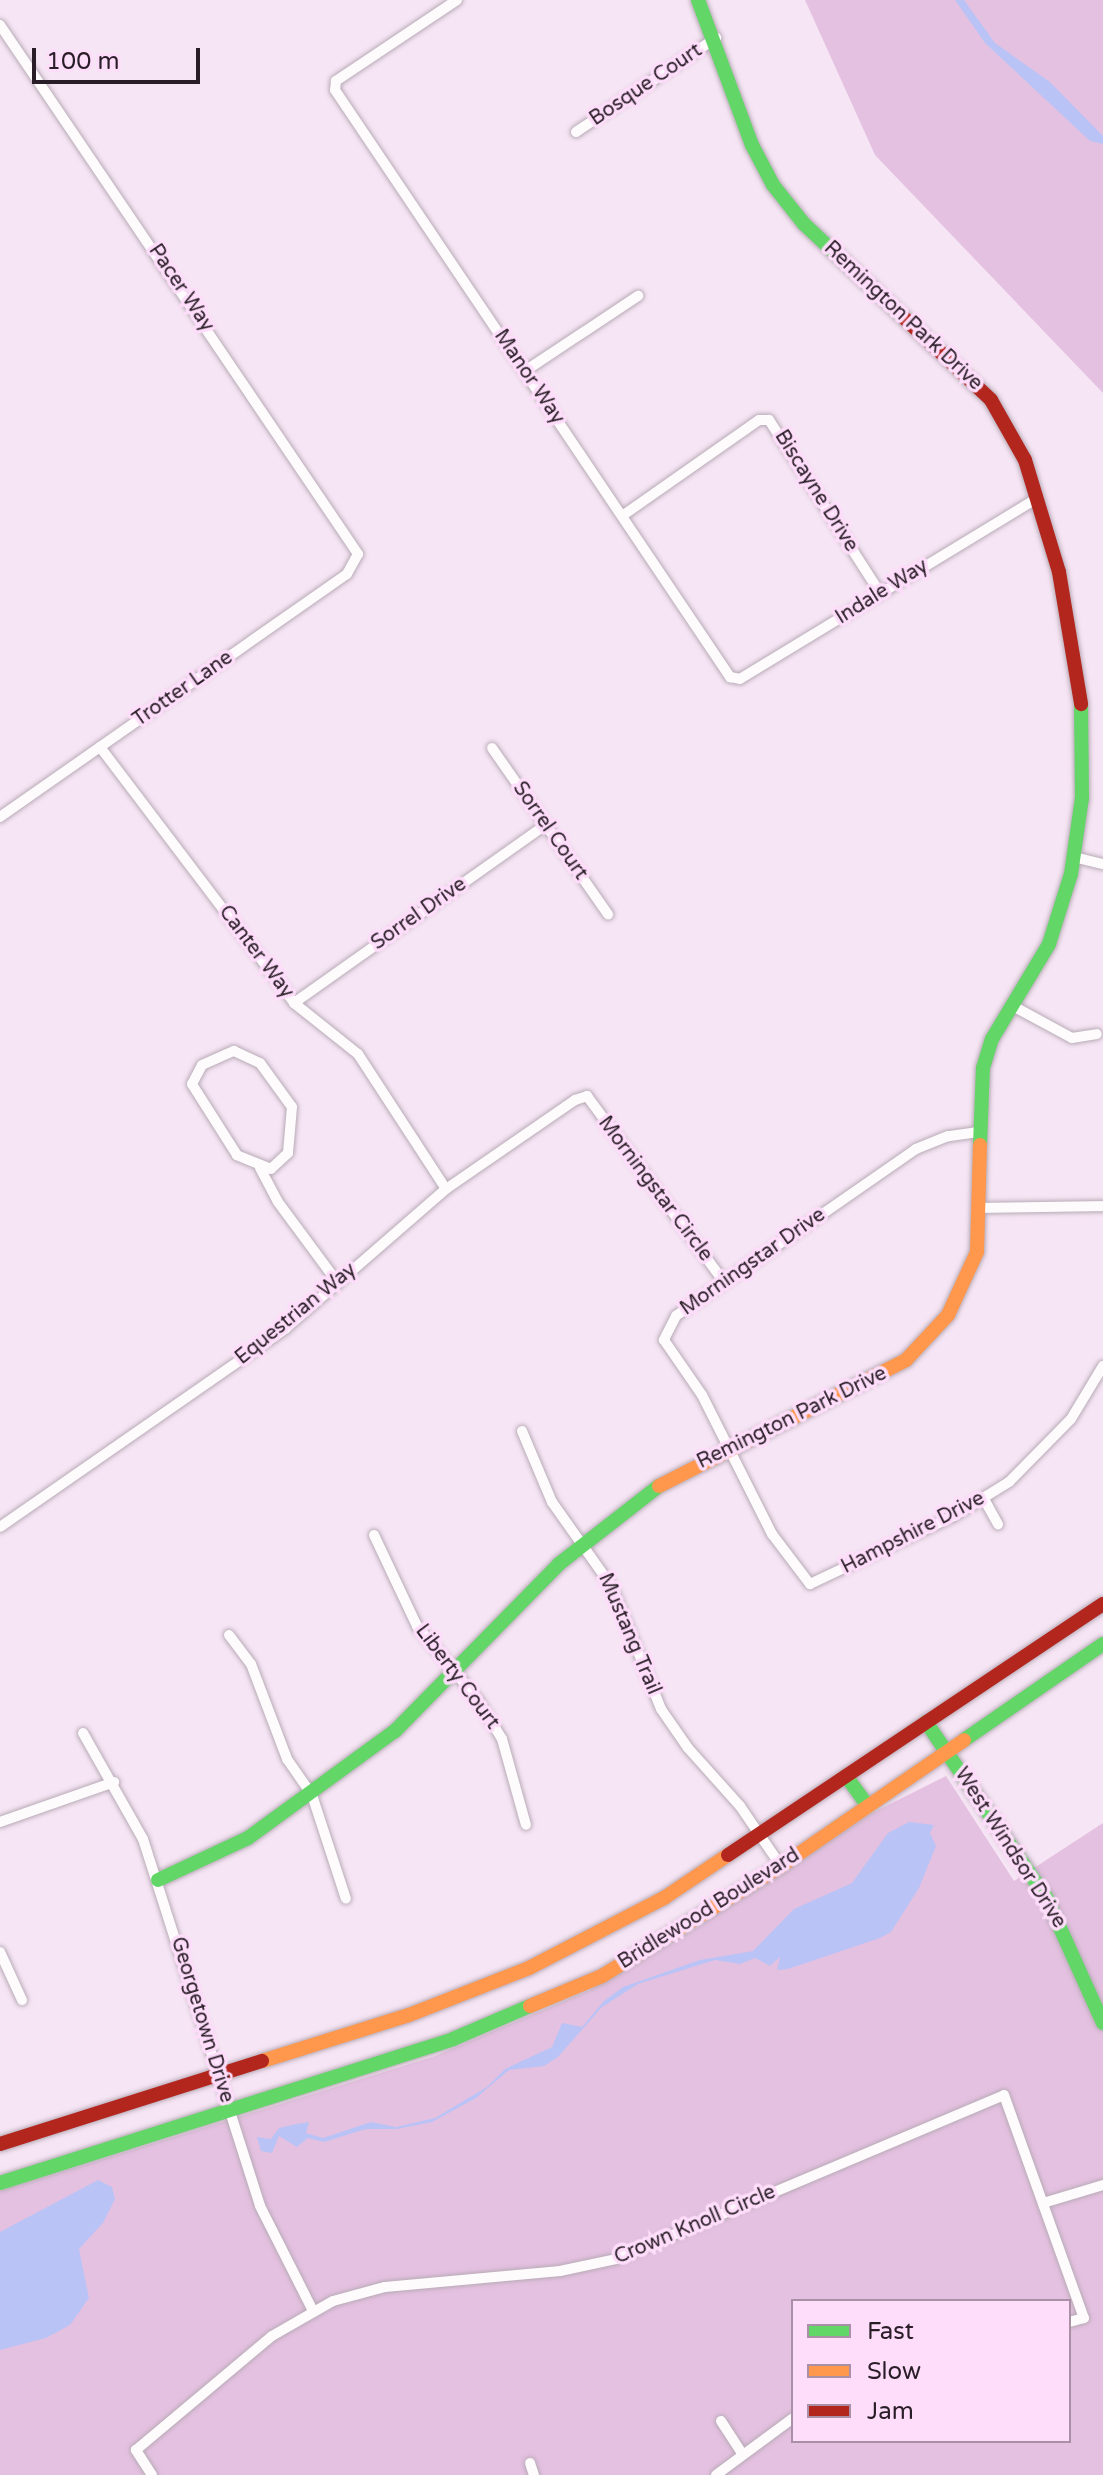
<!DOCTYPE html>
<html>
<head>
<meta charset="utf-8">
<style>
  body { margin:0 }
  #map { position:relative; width:1103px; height:2475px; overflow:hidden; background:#f6e5f4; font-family:"Varela Round",sans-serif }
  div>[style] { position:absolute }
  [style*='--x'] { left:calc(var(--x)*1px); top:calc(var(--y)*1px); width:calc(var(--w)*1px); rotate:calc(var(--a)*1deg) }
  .green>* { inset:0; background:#e5c1e1 }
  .water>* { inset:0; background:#bac3f5 }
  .roads { filter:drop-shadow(0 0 2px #b8abb7) drop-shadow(0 0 2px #b8abb7) }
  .street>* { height:10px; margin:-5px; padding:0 5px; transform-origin:5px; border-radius:5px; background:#fefbfd }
  .fast>* { height:14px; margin:-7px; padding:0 7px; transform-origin:7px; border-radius:7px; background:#63d668 }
  .slow>* { height:14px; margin:-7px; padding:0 7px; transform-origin:7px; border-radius:7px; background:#ff974d }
  .jam>* { height:14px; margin:-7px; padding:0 7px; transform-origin:7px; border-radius:7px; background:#b3261e }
  span { translate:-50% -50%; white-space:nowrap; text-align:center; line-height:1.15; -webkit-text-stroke:7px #feddfa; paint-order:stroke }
  .street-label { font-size:20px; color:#291d27 }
  .legend { position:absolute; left:791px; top:2299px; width:280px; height:144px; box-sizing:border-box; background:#feddfa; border:2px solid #a990a6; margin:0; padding:10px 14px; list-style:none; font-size:24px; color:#291d27 }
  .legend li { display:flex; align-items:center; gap:16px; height:40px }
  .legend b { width:40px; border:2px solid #a990a6 }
  .scale { position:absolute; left:32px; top:48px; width:168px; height:36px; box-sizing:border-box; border:4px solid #291d27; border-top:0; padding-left:10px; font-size:24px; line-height:28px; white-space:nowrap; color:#291d27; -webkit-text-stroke:6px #feddfa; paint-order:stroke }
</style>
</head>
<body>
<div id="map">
  <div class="green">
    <div style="clip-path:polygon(805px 0,1103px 0,1103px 393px,875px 155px)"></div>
    <div style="clip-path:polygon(evenodd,946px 1776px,1014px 1881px,1103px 1823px,1103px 2475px,0 2475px,0 2191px,435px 2056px,590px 1990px,693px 1930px,872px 1813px,946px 1776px,793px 2301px,1069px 2301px,1069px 2441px,793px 2441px,793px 2301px)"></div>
  </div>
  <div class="water">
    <div style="clip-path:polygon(955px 0,964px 0,995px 43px,1050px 82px,1103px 136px,1103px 144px,1090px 141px,985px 43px)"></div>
    <div style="clip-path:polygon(909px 1822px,934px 1825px,930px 1833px,936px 1846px,919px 1888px,891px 1932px,880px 1938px,788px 1969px,777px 1970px,780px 1957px,770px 1966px,755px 1958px,740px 1964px,715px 1960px,638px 1984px,602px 2007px,558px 2057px,544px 2066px,509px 2070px,476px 2098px,432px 2122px,397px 2129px,366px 2129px,324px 2142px,308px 2138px,297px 2147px,279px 2136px,272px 2153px,261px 2151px,257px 2137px,271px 2139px,279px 2128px,296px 2124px,309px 2122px,306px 2133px,323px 2138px,371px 2122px,396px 2127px,435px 2118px,487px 2087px,505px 2069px,552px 2047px,562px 2023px,582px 2027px,604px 2001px,623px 1987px,700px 1960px,753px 1951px,794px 1909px,852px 1883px,888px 1833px)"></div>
    <div style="clip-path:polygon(98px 2180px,112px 2187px,115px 2199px,103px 2223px,79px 2249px,89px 2298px,70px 2325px,46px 2338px,0 2350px,0 2232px)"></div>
  </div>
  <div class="roads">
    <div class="street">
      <div style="--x:457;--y:0;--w:146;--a:146.2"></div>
      <div style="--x:336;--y:81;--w:9;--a:96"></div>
      <div style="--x:335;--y:90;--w:708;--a:56.06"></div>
      <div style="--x:730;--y:677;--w:10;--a:11"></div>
      <div style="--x:740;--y:679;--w:349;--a:-31.3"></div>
      <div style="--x:0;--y:25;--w:639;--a:55.91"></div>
      <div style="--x:358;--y:554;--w:23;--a:119"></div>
      <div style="--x:347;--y:574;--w:424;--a:145"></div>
      <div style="--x:576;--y:132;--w:169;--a:-33.9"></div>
      <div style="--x:525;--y:371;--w:136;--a:-33.6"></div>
      <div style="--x:622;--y:516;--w:167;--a:-35"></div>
      <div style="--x:759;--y:420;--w:10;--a:0"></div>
      <div style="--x:769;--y:420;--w:206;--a:57.3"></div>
      <div style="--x:100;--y:747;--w:321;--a:52.8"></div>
      <div style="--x:294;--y:1003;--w:82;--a:38.6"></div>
      <div style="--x:358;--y:1054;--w:161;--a:56.9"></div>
      <div style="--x:492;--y:748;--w:203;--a:55.1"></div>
      <div style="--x:1074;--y:857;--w:30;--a:14"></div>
      <div style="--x:294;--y:1003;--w:306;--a:-35.3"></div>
      <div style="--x:1011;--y:1005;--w:69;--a:28.4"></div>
      <div style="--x:1072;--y:1038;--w:25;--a:-9"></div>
      <div style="--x:234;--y:1051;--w:29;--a:25"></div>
      <div style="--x:260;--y:1063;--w:54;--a:54"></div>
      <div style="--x:292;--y:1107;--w:46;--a:95"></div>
      <div style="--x:288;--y:1153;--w:23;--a:137"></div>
      <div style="--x:271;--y:1169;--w:37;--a:-158"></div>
      <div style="--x:237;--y:1155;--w:84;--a:-122.4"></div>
      <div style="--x:192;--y:1084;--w:21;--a:-62"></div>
      <div style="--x:202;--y:1065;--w:35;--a:-24"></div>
      <div style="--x:978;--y:1132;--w:30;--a:172"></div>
      <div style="--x:948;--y:1136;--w:35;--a:158"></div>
      <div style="--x:916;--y:1149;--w:292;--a:145.2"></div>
      <div style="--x:676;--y:1316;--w:27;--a:117"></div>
      <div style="--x:664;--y:1340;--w:67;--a:55.4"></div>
      <div style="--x:702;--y:1395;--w:156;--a:63.3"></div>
      <div style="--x:772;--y:1534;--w:63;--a:52.8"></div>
      <div style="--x:810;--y:1584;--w:159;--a:-25.3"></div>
      <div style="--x:954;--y:1516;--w:65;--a:-31.7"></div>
      <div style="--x:1009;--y:1482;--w:88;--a:-45.5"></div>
      <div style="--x:1071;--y:1419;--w:62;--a:-58.9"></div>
      <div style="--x:260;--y:1168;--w:38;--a:62"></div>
      <div style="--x:278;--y:1202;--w:101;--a:53.5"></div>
      <div style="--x:981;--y:1208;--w:122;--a:-0.9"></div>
      <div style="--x:522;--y:1431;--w:77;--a:67.1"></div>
      <div style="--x:552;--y:1502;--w:104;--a:54.8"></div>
      <div style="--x:612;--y:1587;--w:131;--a:68.1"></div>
      <div style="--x:661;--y:1709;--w:47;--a:55.3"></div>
      <div style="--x:688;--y:1748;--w:78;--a:48.1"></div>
      <div style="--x:740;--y:1806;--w:73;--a:55.7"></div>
      <div style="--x:984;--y:1499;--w:29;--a:61"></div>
      <div style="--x:0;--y:1527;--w:348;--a:-34.8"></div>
      <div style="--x:286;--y:1328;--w:212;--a:-41"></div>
      <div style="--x:446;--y:1189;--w:157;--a:-34.6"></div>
      <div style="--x:575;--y:1100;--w:13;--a:-18"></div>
      <div style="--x:587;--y:1096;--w:231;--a:53.6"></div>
      <div style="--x:374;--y:1535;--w:101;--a:64.7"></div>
      <div style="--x:417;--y:1626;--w:96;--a:50.5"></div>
      <div style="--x:478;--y:1700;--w:46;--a:58.4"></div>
      <div style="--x:502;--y:1739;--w:89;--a:74.4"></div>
      <div style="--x:229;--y:1635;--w:36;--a:53"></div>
      <div style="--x:251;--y:1664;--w:102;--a:69.2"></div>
      <div style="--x:287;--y:1759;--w:44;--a:55.2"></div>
      <div style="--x:312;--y:1795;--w:109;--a:71.9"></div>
      <div style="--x:83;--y:1733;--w:122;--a:60.5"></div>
      <div style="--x:143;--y:1839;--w:385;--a:72.3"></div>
      <div style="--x:260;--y:2206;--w:118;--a:63.2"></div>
      <div style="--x:0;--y:1822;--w:121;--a:-19.3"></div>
      <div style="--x:0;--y:1952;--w:53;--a:65.4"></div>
      <div style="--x:1043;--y:2203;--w:63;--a:-16.7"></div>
      <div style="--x:721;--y:2421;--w:38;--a:57"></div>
      <div style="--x:530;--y:2463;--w:13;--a:72"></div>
      <div style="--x:152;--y:2475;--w:30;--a:-123"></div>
      <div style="--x:136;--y:2450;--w:177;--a:-40"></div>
      <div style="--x:272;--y:2336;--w:70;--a:-29.8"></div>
      <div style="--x:333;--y:2301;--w:54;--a:-15.1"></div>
      <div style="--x:385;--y:2287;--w:176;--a:-5.2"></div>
      <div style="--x:560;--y:2271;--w:57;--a:-12.1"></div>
      <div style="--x:616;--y:2259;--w:421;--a:-22.9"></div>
      <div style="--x:1004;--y:2095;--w:237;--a:70.3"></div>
      <div style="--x:1084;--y:2318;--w:16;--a:165"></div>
      <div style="--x:716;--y:2475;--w:96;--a:-36.5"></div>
    </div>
    <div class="fast">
      <div style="--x:698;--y:0;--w:155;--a:69.6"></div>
      <div style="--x:752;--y:145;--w:45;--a:62.3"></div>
      <div style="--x:773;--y:185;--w:50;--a:51.5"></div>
      <div style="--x:804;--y:224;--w:134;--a:43.2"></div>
      <div style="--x:980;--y:1145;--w:77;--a:-87.8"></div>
      <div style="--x:983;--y:1068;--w:30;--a:-73"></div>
      <div style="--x:992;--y:1039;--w:111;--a:-59"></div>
      <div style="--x:1049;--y:944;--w:73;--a:-72.6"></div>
      <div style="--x:1071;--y:874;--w:77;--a:-81.8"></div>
      <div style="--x:1082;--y:798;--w:94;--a:-90.6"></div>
      <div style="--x:926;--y:1722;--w:214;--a:55.6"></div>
      <div style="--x:1047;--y:1899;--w:136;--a:65.7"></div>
      <div style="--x:964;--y:1740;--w:169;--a:-34.6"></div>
      <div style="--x:846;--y:1776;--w:37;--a:54"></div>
      <div style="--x:158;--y:1880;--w:99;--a:-25"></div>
      <div style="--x:248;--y:1838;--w:182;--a:-36.1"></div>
      <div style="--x:395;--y:1731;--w:234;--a:-45.5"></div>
      <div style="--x:559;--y:1564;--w:127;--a:-38"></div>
      <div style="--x:0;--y:2183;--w:475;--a:-17.6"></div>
      <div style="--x:453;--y:2039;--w:84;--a:-23.2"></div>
    </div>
    <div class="slow">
      <div style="--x:659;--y:1486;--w:277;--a:-27"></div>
      <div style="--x:906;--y:1360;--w:62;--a:-47"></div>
      <div style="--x:948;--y:1315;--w:69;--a:-65.3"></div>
      <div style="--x:977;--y:1252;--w:107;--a:-88.4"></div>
      <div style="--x:530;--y:2006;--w:78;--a:-22.6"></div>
      <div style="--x:602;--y:1976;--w:210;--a:-31.6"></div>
      <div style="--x:781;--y:1866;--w:222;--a:-34.5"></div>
      <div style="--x:262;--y:2061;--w:154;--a:-17.4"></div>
      <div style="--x:409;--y:2015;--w:129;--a:-21.4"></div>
      <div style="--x:529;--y:1968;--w:152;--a:-27.4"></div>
      <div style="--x:664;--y:1898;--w:77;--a:-33.9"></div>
    </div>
    <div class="jam">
      <div style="--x:902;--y:316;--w:122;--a:43.3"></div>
      <div style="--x:991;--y:400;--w:69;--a:60.5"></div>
      <div style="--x:1025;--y:460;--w:117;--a:73.1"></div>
      <div style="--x:1059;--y:572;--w:134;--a:80.5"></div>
      <div style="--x:728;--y:1855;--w:451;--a:-33.8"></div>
      <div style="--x:0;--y:2144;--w:275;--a:-17.6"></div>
    </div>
  </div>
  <div class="street-label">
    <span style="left:646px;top:85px;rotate:-34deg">Bosque Court</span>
    <span style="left:181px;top:288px;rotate:56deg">Pacer Way</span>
    <span style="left:903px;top:316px;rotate:43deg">Remington Park Drive</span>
    <span style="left:529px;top:377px;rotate:56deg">Manor Way</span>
    <span style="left:816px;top:491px;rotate:58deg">Biscayne Drive</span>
    <span style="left:882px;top:592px;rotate:-32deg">Indale Way</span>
    <span style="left:183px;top:689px;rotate:-35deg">Trotter Lane</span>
    <span style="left:550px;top:831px;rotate:55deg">Sorrel Court</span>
    <span style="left:419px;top:914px;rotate:-35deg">Sorrel Drive</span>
    <span style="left:256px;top:952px;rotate:53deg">Canter Way</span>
    <span style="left:655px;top:1189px;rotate:53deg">Morningstar Circle</span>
    <span style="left:753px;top:1262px;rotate:-35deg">Morningstar Drive</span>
    <span style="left:296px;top:1314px;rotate:-39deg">Equestrian Way</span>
    <span style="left:792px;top:1418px;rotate:-26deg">Remington Park Drive</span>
    <span style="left:913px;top:1533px;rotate:-27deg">Hampshire Drive</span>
    <span style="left:629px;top:1634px;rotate:67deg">Mustang Trail</span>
    <span style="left:457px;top:1677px;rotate:53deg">Liberty Court</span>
    <span style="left:1010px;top:1848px;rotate:57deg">West Windsor Drive</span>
    <span style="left:709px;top:1909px;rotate:-32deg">Bridlewood Boulevard</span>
    <span style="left:202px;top:2020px;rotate:73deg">Georgetown Drive</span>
    <span style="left:695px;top:2225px;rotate:-23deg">Crown Knoll Circle</span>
  </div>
  <ul class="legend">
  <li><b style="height:10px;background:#63d668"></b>Fast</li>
  <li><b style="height:10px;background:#ff974d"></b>Slow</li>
  <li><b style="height:10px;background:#b3261e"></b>Jam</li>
  </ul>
  <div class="scale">100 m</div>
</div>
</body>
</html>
